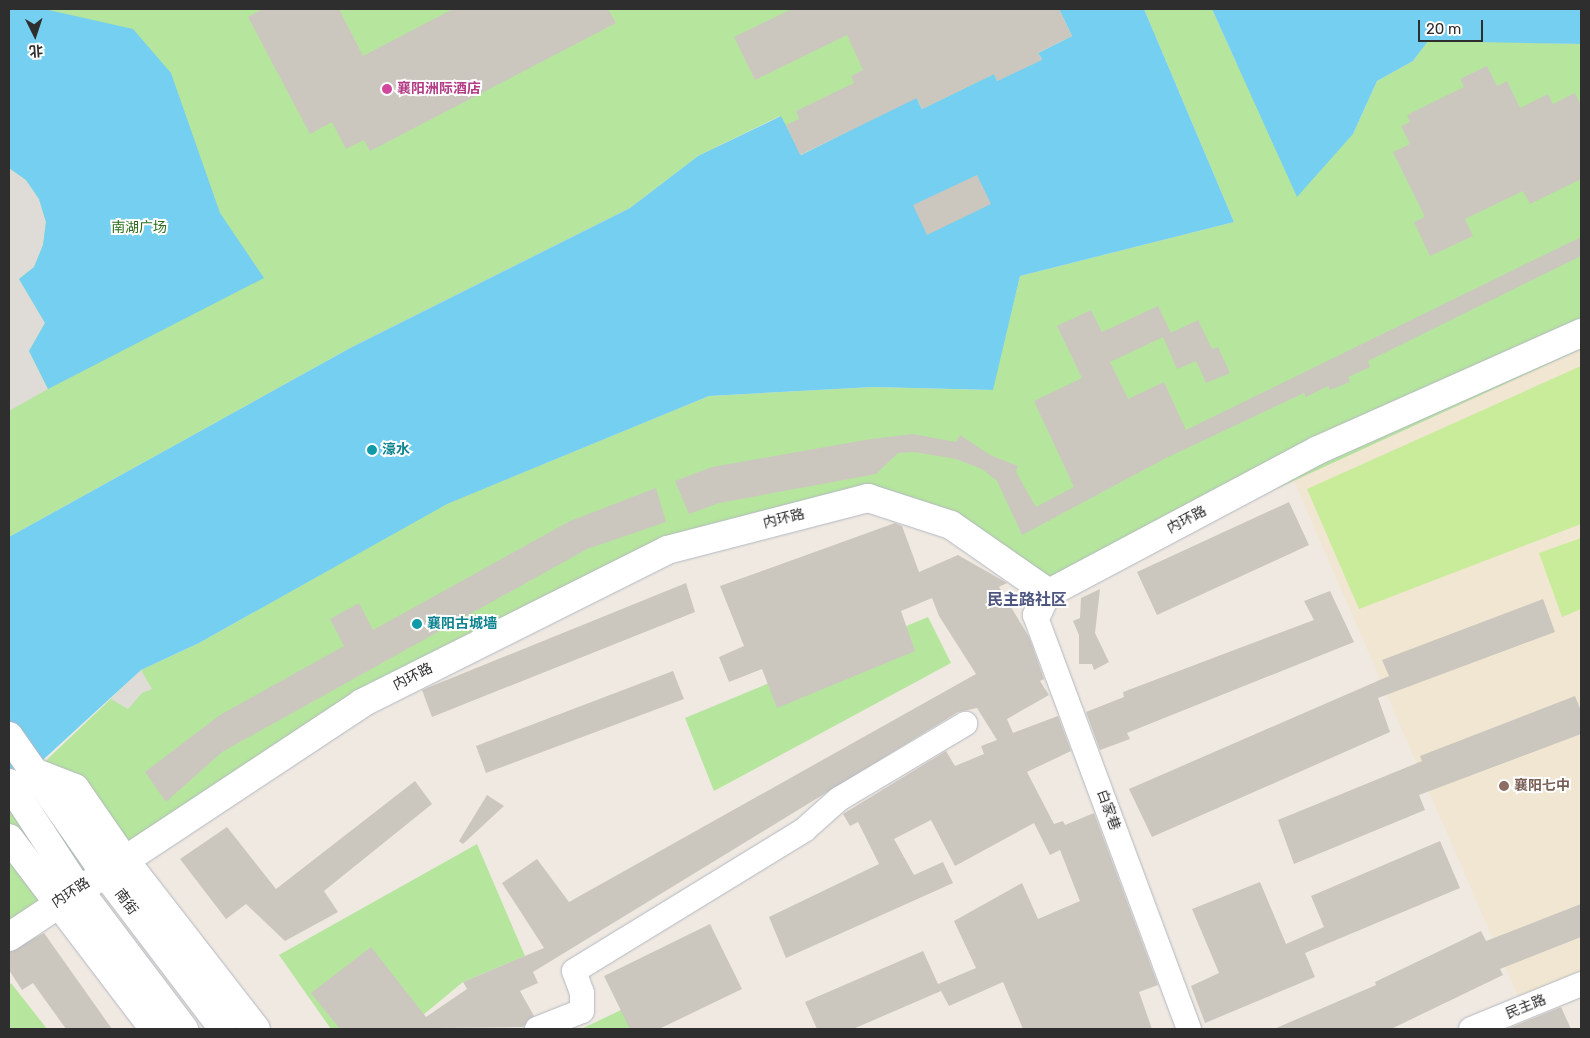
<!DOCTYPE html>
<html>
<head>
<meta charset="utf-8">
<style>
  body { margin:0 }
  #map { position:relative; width:1590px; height:1038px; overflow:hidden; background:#efe9e1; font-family:Rubik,"Noto Sans SC",sans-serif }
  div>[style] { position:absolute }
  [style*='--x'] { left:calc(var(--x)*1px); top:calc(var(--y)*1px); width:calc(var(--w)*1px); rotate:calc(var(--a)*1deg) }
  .education>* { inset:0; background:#f0e6d1 }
  .green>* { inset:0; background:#b6e59e }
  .pitch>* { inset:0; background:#c9ec9a }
  .plaza>* { inset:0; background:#dfdcd8 }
  .water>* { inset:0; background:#75cff0 }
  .building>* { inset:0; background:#cbc7bf }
  .roads { filter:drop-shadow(0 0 1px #b4b7c1) drop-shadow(0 0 1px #b4b7c1) }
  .street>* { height:24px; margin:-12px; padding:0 12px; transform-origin:12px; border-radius:12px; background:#fff }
  .secondary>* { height:28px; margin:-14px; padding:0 14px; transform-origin:14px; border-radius:14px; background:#fff }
  .dots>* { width:14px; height:14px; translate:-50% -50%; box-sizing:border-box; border:2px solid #fff; border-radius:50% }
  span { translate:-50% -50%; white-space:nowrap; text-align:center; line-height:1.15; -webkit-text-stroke:4px #fff; paint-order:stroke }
  .hotel-label { font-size:14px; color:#b23c85; font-weight:700 }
  .left { translate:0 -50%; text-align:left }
  .park-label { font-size:14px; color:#2c6e1b }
  .culture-label { font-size:14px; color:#0d838f; font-weight:700 }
  .street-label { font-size:14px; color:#2e2e2e }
  .education-label { font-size:14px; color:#785e54; font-weight:700 }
  .quarter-label { font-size:16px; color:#4d5680; font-weight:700 }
  .frame { position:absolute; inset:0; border:10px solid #2e2e2e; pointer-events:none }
  .north { position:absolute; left:10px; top:10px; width:50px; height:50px; -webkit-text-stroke:4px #fff; paint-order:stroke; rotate:176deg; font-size:14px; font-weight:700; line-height:20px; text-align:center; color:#2e2e2e }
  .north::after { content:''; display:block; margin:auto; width:18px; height:22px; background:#2e2e2e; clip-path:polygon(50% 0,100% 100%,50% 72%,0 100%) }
  .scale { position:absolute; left:1418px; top:20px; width:65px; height:22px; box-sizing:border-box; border:2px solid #2e2e2e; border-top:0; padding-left:6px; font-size:15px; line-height:18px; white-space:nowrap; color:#2e2e2e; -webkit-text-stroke:4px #fff; paint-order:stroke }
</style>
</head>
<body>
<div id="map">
  <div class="education">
    <div style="clip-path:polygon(1581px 333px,1581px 984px,1523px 1008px,1288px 467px)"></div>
  </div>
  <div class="green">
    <div style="clip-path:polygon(9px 9px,1059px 9px,1072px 36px,1038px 52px,1042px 60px,997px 81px,993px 75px,922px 109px,913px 91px,890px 111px,800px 155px,780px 116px,698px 156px,630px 208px,352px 347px,9px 537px)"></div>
    <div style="clip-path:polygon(1144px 9px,1212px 9px,1237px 64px,1353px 134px,1377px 81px,1413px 61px,1428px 40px,1581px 44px,1581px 349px,1049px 593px,951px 525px,868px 498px,667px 550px,362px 703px,9px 937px,9px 791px,34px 772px,141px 670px,199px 643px,446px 504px,709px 396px,873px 387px,992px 390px,1020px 276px,1234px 222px)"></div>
    <div style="clip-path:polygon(928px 617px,951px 663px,714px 791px,685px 718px)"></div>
    <div style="clip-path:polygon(477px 844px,525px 956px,463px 982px,406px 1029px,331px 1029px,279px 955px)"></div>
    <div style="clip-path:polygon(11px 983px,47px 1029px,9px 1029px,9px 985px)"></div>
    <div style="clip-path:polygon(638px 1002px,647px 1029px,581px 1029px)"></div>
  </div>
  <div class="pitch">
    <div style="clip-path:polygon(1581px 366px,1581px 524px,1359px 609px,1307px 489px)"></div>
    <div style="clip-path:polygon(1581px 538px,1581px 609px,1562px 617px,1539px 553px)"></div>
  </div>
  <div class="plaza">
    <div style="clip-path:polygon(9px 168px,26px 180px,39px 199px,46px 222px,43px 245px,34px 267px,19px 279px,45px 323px,29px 351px,48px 389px,9px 411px)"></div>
    <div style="clip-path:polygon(141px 670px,152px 689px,142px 693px,128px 709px,111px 699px)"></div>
  </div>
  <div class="water">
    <div style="clip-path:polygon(9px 9px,44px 9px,133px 29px,171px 73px,220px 213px,264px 278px,48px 389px,29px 351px,45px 323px,19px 279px,34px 267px,43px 245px,46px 222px,39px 199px,26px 180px,9px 168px)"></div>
    <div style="clip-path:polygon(1059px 9px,1144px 9px,1234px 222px,1020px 276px,993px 390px,873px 387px,709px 396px,447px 504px,199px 643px,141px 670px,9px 791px,9px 537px,352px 347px,630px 208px,698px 156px,781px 116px,801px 155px,889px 111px,913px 91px,922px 109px,994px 74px,997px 81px,1042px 59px,1038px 53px,1072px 36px)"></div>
    <div style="clip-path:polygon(1212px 9px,1581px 9px,1581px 44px,1428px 41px,1413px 61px,1377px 81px,1353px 134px,1297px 197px)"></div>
  </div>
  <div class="building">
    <div style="clip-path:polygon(262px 9px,339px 9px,363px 56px,453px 9px,608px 9px,616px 23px,370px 151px,364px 140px,346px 149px,332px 122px,310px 134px,248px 17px)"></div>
    <div style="clip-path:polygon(792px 9px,1059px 9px,1072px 36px,1038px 53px,1042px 60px,997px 81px,994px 74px,922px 109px,917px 98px,800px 155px,786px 125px,799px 119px,796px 111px,854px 83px,851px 76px,863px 70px,847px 35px,755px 80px,734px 37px)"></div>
    <div style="clip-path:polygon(1487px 66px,1497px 86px,1507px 81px,1520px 108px,1548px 94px,1553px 104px,1575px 93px,1581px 106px,1581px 179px,1530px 204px,1523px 191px,1465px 219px,1473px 236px,1430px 256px,1414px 222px,1425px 217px,1393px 152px,1410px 144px,1401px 126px,1410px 122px,1407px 115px,1464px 87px,1460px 79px)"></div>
    <div style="clip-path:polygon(977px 175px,991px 204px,927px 235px,913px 205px)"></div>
    <div style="clip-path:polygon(1581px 237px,1581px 256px,1368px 361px,1370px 367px,1348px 377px,1350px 382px,1330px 390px,1328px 386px,1306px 397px,1304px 393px,1164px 459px,1022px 535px,997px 481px,982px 469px,956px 459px,914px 452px,898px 453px,876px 474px,719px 503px,689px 514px,675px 481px,712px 467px,871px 439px,913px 434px,956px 442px,960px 435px,990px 455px,1018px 466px,1016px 472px,1036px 507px,1074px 487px,1034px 401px,1082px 378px,1057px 326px,1091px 310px,1102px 332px,1158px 306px,1171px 333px,1198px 320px,1212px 349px,1218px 347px,1230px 373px,1206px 383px,1196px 361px,1177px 369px,1163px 337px,1110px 362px,1128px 399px,1164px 382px,1186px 430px)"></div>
    <div style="clip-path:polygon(656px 488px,666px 522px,587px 549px,222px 752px,166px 802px,145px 772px,220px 715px,344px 646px,330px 619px,359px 603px,373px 630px,570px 521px)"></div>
    <div style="clip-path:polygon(1289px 502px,1309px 545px,1157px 615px,1137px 572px)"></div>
    <div style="clip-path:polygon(895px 523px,902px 526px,919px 572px,958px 555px,1007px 583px,999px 587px,1029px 637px,1044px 679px,1040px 681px,1049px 695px,1007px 719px,1013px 733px,1058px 716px,1071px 751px,1027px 772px,1054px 824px,1063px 821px,1065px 825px,1094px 813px,1158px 985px,1139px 992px,1152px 1029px,1023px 1029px,1003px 982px,949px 1006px,941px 991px,853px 1029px,817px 1029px,805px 1002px,923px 951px,938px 984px,976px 968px,954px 921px,1022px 883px,1038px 919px,1080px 901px,1060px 850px,1050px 855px,1034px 823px,955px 866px,931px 820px,894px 839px,914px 875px,943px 862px,953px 883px,786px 958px,769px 917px,879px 864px,858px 822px,850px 826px,843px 814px,946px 751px,955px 766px,984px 754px,981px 746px,997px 740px,977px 708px,958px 712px,533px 972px,538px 983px,520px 991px,534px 1016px,523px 1027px,340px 1029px,311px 993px,371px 947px,426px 1017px,467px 989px,463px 982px,544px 948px,502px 883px,537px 859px,569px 902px,976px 674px,939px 616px,932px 598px,901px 611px,915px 651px,777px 708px,762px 669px,729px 682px,719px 657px,744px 646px,720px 586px)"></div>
    <div style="clip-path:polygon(686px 583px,695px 612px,432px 717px,422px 690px)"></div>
    <div style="clip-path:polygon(1100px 589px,1095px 633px,1109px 662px,1094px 670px,1092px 664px,1079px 664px,1079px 635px,1073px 621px,1080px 618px,1081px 598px)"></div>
    <div style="clip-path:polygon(1330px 591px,1354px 642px,1127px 733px,1130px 739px,1100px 750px,1086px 712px,1124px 697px,1123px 692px,1314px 620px,1304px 601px)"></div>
    <div style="clip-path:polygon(1543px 599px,1555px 632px,1378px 698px,1390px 732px,1152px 837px,1129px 789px,1389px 676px,1382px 660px)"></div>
    <div style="clip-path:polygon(673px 671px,684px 699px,486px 773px,476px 746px)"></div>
    <div style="clip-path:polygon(1575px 696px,1581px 711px,1581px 734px,1419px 795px,1425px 810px,1294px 864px,1278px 820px,1422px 761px,1420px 756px)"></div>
    <div style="clip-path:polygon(415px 781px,432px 804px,324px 891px,338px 912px,285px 941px,246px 904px,226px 919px,180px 859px,227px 827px,276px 889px)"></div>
    <div style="clip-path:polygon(487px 795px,504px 806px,463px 844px,459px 841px)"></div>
    <div style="clip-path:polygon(1440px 841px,1460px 888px,1305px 953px,1315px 977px,1205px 1023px,1191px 986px,1219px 973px,1192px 909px,1260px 882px,1286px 944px,1324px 927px,1311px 896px)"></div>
    <div style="clip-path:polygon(1581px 904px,1581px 937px,1500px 969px,1503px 975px,1391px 1029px,1274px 1029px,1376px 985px,1375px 982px,1481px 931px,1486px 941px)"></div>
    <div style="clip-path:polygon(710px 924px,742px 989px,659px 1029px,630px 1029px,604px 976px)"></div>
    <div style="clip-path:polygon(44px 933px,112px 1029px,66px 1029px,33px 983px,22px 990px,9px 970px,9px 952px)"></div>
    <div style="clip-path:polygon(1561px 1007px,1571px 1029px,1507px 1029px)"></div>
  </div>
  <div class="roads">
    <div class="street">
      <div style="--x:1049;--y:593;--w:21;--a:115"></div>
      <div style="--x:1040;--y:612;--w:6;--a:149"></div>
      <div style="--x:1035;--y:615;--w:442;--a:69.6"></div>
      <div style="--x:537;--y:1029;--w:48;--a:-21.8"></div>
      <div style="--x:582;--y:1011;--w:18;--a:-90"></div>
      <div style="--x:582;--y:993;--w:23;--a:-110"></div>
      <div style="--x:574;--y:971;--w:270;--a:-31.5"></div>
      <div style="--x:804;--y:830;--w:47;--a:-41.5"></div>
      <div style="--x:839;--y:799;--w:147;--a:-30.8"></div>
      <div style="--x:1471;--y:1029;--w:119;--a:-22.2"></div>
    </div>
    <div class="secondary">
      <div style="--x:9;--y:736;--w:166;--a:55.1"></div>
      <div style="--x:104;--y:872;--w:197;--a:52.8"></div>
      <div style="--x:34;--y:772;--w:44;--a:21.3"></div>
      <div style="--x:75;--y:788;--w:86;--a:55.4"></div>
      <div style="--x:124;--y:859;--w:215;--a:52.2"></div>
      <div style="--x:9;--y:783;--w:126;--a:56.9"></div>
      <div style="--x:78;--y:889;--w:176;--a:52.9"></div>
      <div style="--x:9;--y:838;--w:240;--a:52.8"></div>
      <div style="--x:9;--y:937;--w:424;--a:-33.5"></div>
      <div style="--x:362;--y:703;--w:341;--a:-26.6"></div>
      <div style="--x:667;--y:550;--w:208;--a:-14.5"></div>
      <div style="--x:868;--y:498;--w:87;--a:18"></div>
      <div style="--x:951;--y:525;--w:119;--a:34.8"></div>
      <div style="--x:1049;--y:593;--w:305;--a:-28"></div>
      <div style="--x:1318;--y:450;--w:288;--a:-24"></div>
    </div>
  </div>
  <div class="dots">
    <div style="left:387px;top:89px;background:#d1479c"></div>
    <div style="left:372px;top:450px;background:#0f9aa8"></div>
    <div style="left:417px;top:624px;background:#0f9aa8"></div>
    <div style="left:1504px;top:786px;background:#8d6e63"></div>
  </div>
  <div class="hotel-label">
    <span class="left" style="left:397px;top:89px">襄阳洲际酒店</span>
  </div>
  <div class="park-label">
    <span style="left:139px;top:228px">南湖广场</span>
  </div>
  <div class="culture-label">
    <span class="left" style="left:382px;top:450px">濠水</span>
    <span class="left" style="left:427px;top:624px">襄阳古城墙</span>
  </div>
  <div class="street-label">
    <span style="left:784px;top:519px;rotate:-14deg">内环路</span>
    <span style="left:1187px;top:520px;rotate:-28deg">内环路</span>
    <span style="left:413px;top:677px;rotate:-27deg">内环路</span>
    <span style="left:1108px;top:810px;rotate:70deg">白家巷</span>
    <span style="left:71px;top:893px;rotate:-33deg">内环路</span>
    <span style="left:126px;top:902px;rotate:53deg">南街</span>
    <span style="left:1526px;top:1007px;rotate:-22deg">民主路</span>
  </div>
  <div class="education-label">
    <span class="left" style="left:1514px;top:786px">襄阳七中</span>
  </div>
  <div class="quarter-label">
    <span style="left:1027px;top:600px">民主路社区</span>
  </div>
  <div class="frame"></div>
  <div class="north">北</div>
  <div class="scale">20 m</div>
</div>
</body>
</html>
